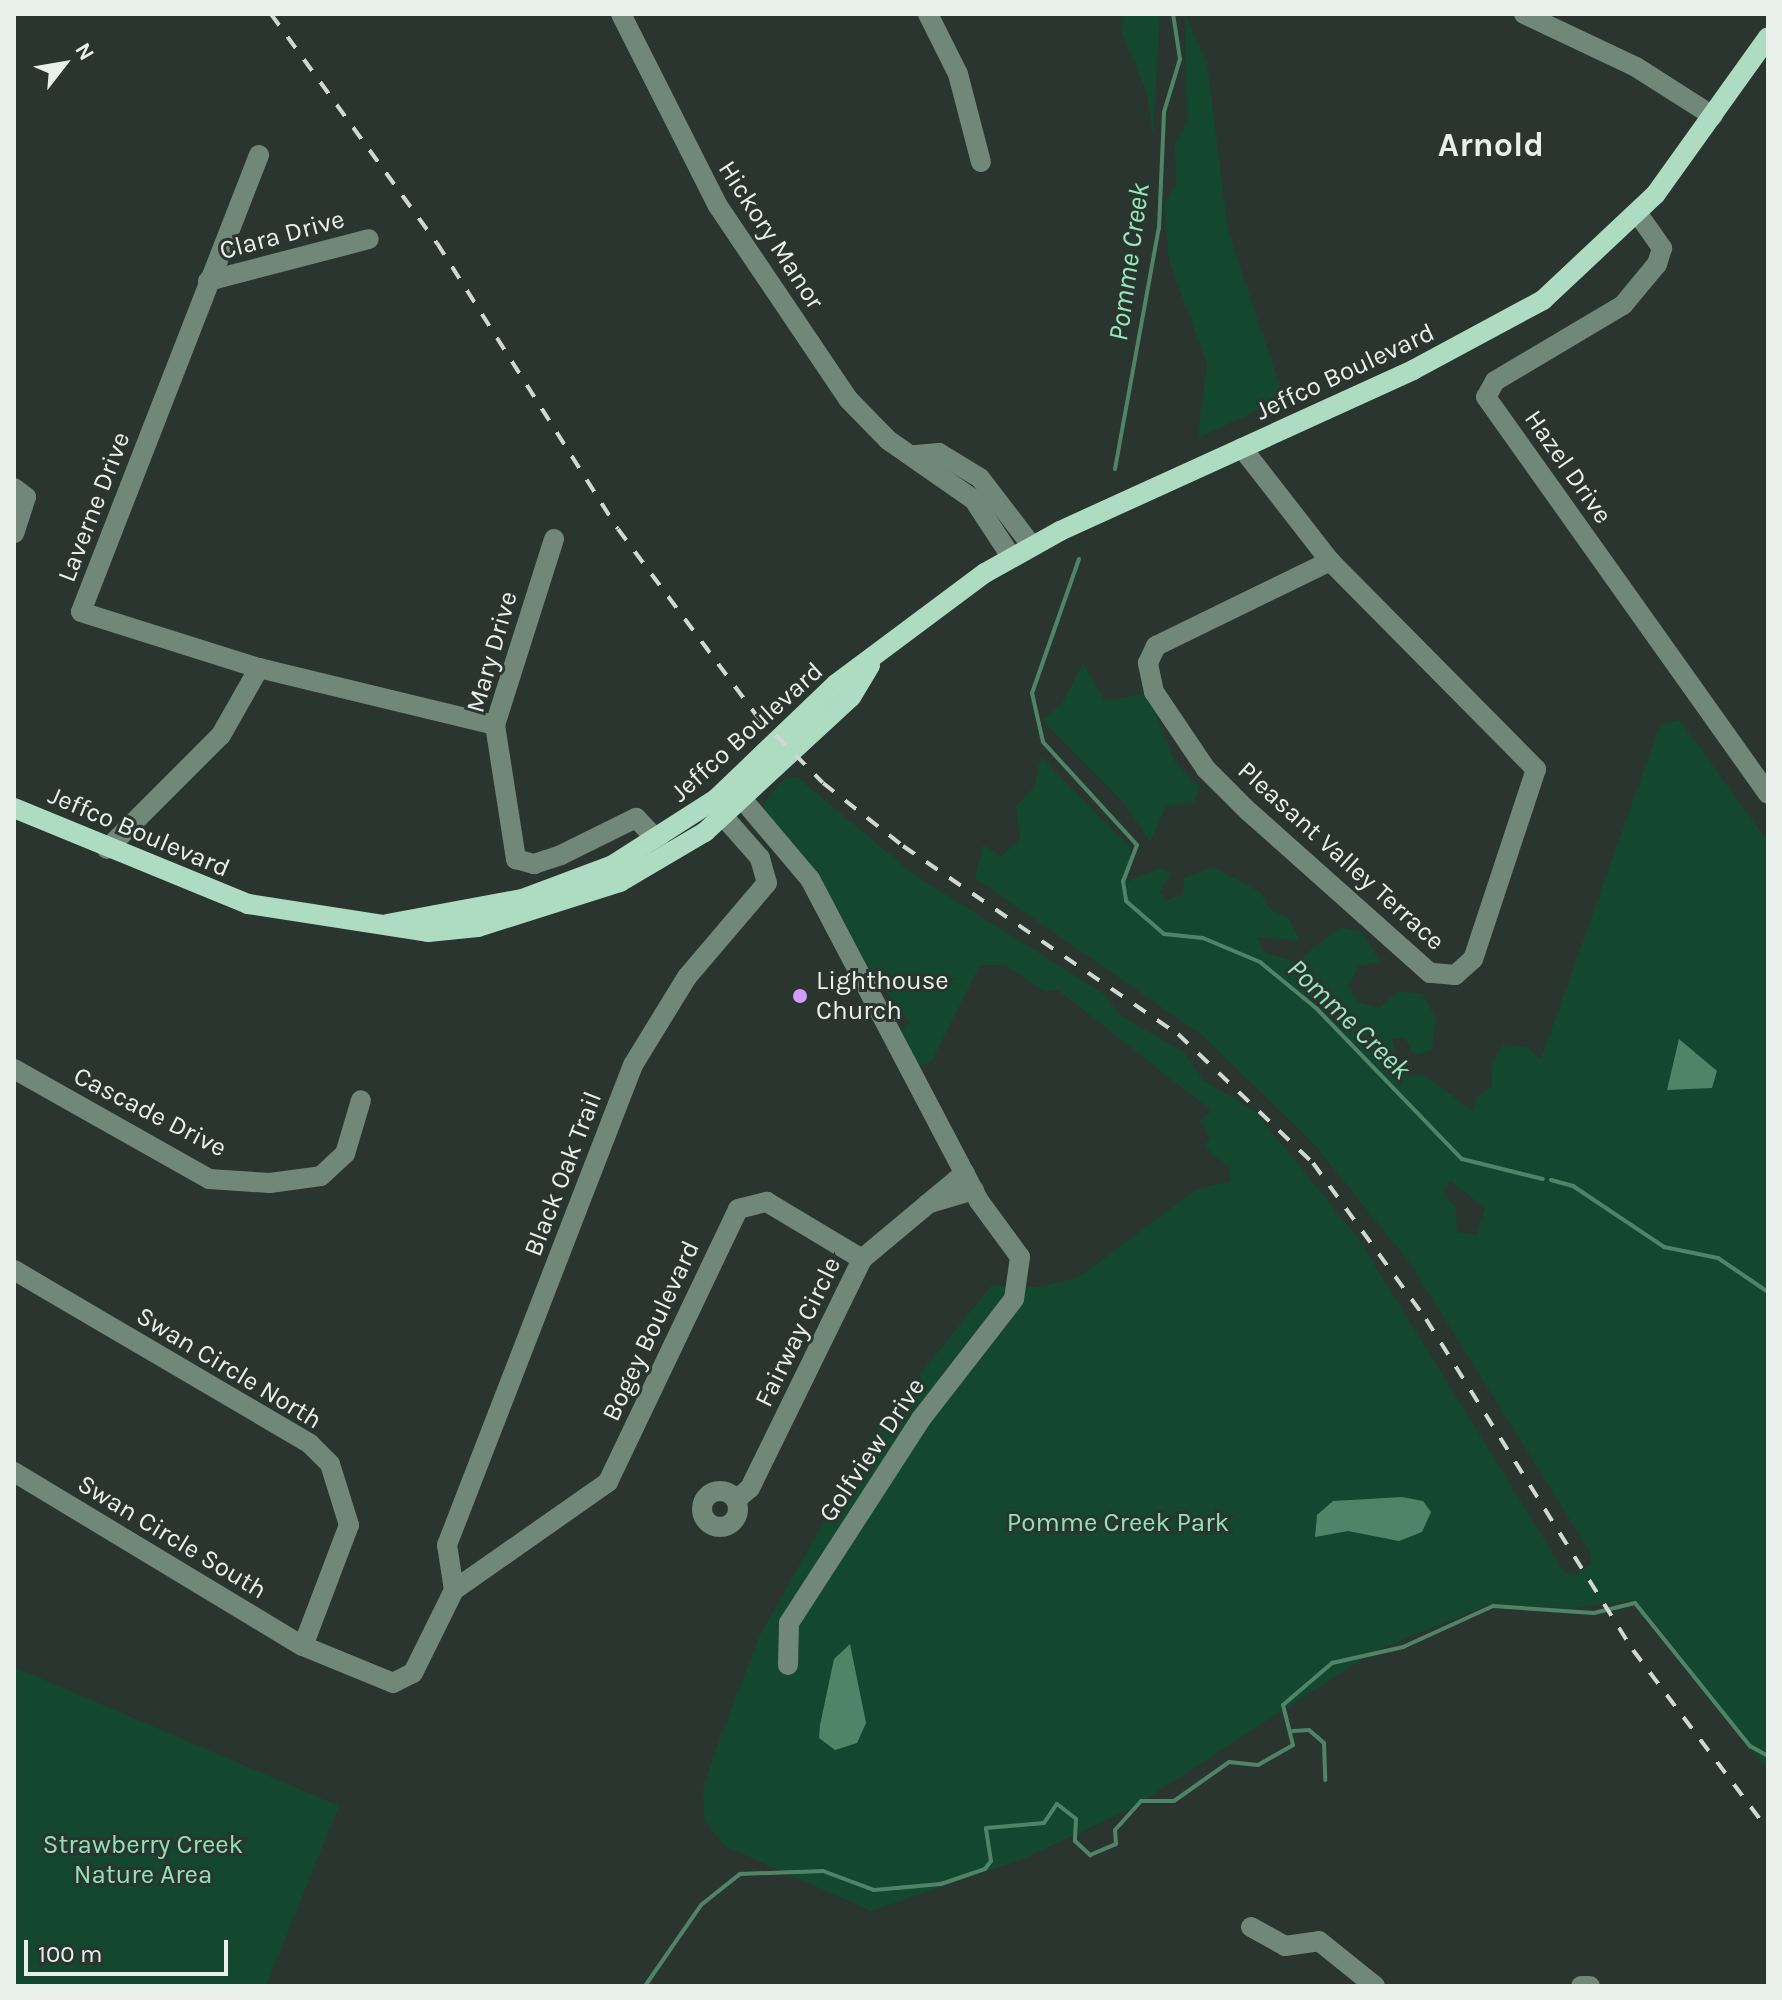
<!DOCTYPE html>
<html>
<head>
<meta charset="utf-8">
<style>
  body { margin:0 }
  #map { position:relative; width:1782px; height:2000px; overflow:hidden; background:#2a352f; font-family:Karla,sans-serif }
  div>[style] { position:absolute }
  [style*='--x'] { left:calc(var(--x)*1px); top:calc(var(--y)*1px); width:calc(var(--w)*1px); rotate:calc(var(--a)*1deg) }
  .green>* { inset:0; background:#144730 }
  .water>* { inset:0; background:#508469 }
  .stream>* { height:4px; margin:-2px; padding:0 2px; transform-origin:2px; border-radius:2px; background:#508469 }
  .minor>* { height:20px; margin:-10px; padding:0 10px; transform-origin:10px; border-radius:10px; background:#71877a }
  .minor>.ring { margin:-10px; padding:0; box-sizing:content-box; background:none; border:20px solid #71877a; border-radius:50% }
  .major>* { height:20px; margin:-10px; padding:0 10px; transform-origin:10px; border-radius:10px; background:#aedcc2 }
  .rail>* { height:4px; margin-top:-2px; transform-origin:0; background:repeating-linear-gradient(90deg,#d0d8d3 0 14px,transparent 0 28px) }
  .dots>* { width:22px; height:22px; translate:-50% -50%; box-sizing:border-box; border:4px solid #2a352f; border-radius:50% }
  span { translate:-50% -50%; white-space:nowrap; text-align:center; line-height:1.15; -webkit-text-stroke:6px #2a352f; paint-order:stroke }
  .street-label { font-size:26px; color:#e9f0ec }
  .poi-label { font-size:26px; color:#e9f0ec }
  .left { translate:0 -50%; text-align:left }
  .park-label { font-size:26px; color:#91e2b7 }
  .water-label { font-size:28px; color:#97e8bd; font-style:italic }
  .district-label { font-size:34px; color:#e9f0ec; font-weight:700 }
  .frame { position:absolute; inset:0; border:16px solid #e9f0ec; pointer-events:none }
  .north { position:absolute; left:24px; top:24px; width:80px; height:80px; -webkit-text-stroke:6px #2a352f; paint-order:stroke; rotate:59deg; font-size:22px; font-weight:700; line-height:32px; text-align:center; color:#e9f0ec }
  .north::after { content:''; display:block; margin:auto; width:28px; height:36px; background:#e9f0ec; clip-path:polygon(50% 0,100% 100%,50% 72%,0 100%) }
  .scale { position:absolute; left:24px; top:1940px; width:204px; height:36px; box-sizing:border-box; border:4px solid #e9f0ec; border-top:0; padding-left:10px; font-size:24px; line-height:28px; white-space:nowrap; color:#e9f0ec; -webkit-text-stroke:6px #2a352f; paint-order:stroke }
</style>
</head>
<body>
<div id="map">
  <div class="green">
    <div style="clip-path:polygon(1123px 14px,1160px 14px,1153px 136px,1147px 93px,1122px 33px)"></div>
    <div style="clip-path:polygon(1185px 14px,1207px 63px,1228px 231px,1284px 398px,1198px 438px,1207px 364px,1169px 260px,1164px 205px,1176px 183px,1175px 145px,1187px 121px)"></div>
    <div style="clip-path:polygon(1083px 663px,1105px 701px,1147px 693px,1175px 762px,1200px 787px,1194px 802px,1166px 806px,1150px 842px,1124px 803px,1042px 720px,1062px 704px)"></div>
    <div style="clip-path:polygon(evenodd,1680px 720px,1768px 842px,1768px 1771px,1653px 1620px,1630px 1601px,1570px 1608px,1490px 1604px,1371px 1653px,1132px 1808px,1025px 1858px,871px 1911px,725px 1846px,704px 1820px,703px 1789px,718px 1743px,760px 1635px,879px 1425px,992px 1285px,1039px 1287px,1079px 1277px,1197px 1189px,1231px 1181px,1229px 1167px,1204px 1146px,1210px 1138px,1200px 1120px,1212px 1111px,1058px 990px,1044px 991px,1006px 965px,980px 965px,931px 1062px,919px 1066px,901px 1031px,909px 1022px,870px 970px,820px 877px,766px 814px,764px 803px,784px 779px,797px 777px,913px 874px,1104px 994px,1122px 1017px,1183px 1051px,1204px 1081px,1255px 1111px,1358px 1238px,1565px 1573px,1576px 1574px,1591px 1564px,1590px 1552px,1410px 1263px,1313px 1143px,1202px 1035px,975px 878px,983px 845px,1001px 856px,1020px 840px,1016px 806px,1034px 787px,1041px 757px,1131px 848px,1127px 882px,1160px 868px,1171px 873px,1160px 892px,1166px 901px,1183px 894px,1184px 878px,1213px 867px,1260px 892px,1270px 909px,1289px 919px,1300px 941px,1258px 937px,1265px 953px,1296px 962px,1341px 927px,1362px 932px,1380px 962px,1358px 966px,1349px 987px,1358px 1002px,1380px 1008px,1397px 992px,1422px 993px,1436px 1019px,1432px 1050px,1414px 1055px,1405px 1038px,1392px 1038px,1396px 1054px,1409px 1077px,1423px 1074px,1474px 1112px,1477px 1097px,1492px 1086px,1491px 1066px,1502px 1045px,1527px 1047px,1541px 1059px,1660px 725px,1680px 720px,1450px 1181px,1485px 1208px,1477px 1235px,1457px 1232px,1456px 1208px,1443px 1193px,1450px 1181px)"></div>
    <div style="clip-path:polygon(14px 1667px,339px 1806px,266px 1986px,14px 1986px)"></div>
  </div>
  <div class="water">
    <div style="clip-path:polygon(1679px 1039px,1717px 1071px,1712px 1088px,1667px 1090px)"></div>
    <div style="clip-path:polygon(1402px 1497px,1423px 1501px,1431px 1512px,1422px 1532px,1399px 1541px,1348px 1531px,1315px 1537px,1317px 1515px,1333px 1501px)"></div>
    <div style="clip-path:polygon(850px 1644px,866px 1723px,857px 1743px,835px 1750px,819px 1738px,820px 1725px,834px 1659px)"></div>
  </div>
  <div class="stream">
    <div style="--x:1115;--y:469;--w:245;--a:-79.7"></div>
    <div style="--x:1159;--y:228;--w:116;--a:-87.5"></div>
    <div style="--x:1164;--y:112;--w:55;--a:-73.2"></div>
    <div style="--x:1180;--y:59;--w:46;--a:-98.8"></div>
    <div style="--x:1079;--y:559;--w:142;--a:109.3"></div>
    <div style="--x:1032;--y:693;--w:50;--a:77.3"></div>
    <div style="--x:1043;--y:742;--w:139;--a:47.6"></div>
    <div style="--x:1137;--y:845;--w:39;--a:111"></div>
    <div style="--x:1123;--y:881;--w:20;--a:81"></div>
    <div style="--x:1126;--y:901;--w:50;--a:41"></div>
    <div style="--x:1164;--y:934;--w:39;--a:6"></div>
    <div style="--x:1203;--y:938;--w:62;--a:22.8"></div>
    <div style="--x:1260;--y:962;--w:72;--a:39.4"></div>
    <div style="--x:1316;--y:1008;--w:210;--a:46"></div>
    <div style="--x:1462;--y:1159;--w:83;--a:13.9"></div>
    <div style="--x:1551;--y:1180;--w:23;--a:15"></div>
    <div style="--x:1573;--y:1186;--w:110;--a:33.8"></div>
    <div style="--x:1664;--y:1247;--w:55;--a:11.5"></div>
    <div style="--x:1718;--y:1258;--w:60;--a:34.2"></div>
    <div style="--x:1293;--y:1731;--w:16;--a:-4"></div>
    <div style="--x:1309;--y:1730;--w:20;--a:41"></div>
    <div style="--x:1324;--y:1743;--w:37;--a:88"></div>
    <div style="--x:645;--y:1986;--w:98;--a:-55.3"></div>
    <div style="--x:701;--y:1905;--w:50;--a:-38.5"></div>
    <div style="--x:740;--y:1874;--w:83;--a:-2.1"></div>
    <div style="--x:823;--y:1871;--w:54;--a:20.4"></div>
    <div style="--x:874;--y:1890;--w:67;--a:-5.1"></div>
    <div style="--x:941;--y:1884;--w:46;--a:-18.8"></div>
    <div style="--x:985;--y:1869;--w:10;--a:-53"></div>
    <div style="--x:991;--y:1861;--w:33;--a:-99"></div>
    <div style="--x:986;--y:1828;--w:58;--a:-4.9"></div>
    <div style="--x:1044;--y:1823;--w:23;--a:-56"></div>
    <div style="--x:1057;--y:1804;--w:24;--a:38"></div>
    <div style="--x:1076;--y:1819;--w:22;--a:93"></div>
    <div style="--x:1075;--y:1841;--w:21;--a:43"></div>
    <div style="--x:1090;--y:1855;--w:28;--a:-23"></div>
    <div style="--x:1116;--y:1844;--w:14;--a:-94"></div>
    <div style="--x:1115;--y:1830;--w:39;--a:-48"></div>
    <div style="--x:1141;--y:1801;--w:33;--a:0"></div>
    <div style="--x:1174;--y:1801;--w:67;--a:-35.3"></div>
    <div style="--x:1229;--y:1762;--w:29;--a:6"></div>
    <div style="--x:1258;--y:1765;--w:40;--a:-29.7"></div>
    <div style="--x:1293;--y:1745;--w:41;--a:-104"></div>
    <div style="--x:1283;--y:1705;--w:65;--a:-40.6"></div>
    <div style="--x:1332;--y:1663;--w:73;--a:-12.7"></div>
    <div style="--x:1403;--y:1647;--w:99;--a:-24.5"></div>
    <div style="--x:1493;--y:1606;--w:101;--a:4"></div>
    <div style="--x:1594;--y:1613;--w:42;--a:-13.7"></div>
    <div style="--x:1635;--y:1603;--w:184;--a:51.2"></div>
    <div style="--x:1750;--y:1746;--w:21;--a:29"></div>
  </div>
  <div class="minor">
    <div style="--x:621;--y:14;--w:215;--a:63.2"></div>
    <div style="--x:718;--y:206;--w:234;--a:56"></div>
    <div style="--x:849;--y:400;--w:56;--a:45.7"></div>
    <div style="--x:888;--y:440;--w:105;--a:34.9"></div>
    <div style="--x:974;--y:500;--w:69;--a:56.8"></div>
    <div style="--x:928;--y:14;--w:67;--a:63.4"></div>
    <div style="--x:958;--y:74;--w:91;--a:75.4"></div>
    <div style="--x:1524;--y:14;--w:124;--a:25.3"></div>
    <div style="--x:1636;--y:67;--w:91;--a:32.5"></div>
    <div style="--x:259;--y:155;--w:490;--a:111.3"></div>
    <div style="--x:81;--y:612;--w:187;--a:17.5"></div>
    <div style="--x:259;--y:668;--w:243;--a:13.6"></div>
    <div style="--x:1638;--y:214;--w:42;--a:54.8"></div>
    <div style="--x:1662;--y:248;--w:17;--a:107"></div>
    <div style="--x:1657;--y:264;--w:53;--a:129.7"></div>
    <div style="--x:1623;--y:305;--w:149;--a:149.3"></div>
    <div style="--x:1495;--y:381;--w:18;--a:119"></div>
    <div style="--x:1486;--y:397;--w:487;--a:54.6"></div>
    <div style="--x:208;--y:281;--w:166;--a:-14.6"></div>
    <div style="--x:1242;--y:448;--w:143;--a:52.1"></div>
    <div style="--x:915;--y:455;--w:24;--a:-5"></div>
    <div style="--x:939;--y:453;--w:48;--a:31.4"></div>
    <div style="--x:980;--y:478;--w:86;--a:52.6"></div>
    <div style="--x:14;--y:488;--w:15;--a:37"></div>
    <div style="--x:26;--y:497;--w:38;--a:108"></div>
    <div style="--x:554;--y:539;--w:195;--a:107.6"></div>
    <div style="--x:495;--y:725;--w:136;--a:81.1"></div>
    <div style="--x:516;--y:859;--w:19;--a:16"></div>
    <div style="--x:534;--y:864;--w:28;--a:-18"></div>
    <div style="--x:561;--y:855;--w:84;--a:-26.3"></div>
    <div style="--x:636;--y:818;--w:32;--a:46"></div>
    <div style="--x:1330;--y:561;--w:293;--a:45.3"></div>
    <div style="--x:1536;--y:769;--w:200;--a:108.3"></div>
    <div style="--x:1473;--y:959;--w:24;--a:138"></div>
    <div style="--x:1455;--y:975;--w:25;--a:-175"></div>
    <div style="--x:1430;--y:973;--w:242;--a:-138.3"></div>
    <div style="--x:1249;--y:812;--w:61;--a:-135"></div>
    <div style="--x:1206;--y:769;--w:93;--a:-124"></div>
    <div style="--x:1154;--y:692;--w:30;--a:-102"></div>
    <div style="--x:1148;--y:663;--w:19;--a:-65"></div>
    <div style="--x:1156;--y:646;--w:194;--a:-26"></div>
    <div style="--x:744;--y:801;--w:102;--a:49.8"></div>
    <div style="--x:810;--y:879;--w:364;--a:62.3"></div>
    <div style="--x:979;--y:1201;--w:69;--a:53.8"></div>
    <div style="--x:1020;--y:1257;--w:42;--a:98.1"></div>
    <div style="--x:1014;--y:1299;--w:152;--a:127.8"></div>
    <div style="--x:921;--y:1419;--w:243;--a:122.9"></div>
    <div style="--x:789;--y:1623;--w:42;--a:91.4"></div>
    <div style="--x:107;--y:849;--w:161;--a:-45"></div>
    <div style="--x:221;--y:735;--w:77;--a:-60.4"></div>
    <div style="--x:14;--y:1069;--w:224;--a:29.4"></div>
    <div style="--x:209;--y:1179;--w:61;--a:3.8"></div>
    <div style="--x:270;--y:1183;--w:51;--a:-7.8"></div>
    <div style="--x:321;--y:1176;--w:33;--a:-43"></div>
    <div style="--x:345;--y:1154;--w:56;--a:-73.5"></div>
    <div style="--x:927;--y:1204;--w:49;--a:-16.6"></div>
    <div style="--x:14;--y:1270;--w:343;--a:30.4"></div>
    <div style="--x:310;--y:1444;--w:28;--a:45"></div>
    <div style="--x:330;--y:1464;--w:64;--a:72.7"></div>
    <div style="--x:349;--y:1525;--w:129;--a:110.8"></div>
    <div style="--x:14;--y:1472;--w:337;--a:31.1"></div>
    <div style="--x:303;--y:1646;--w:97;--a:22.3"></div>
    <div style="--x:393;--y:1683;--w:22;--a:-27"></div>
    <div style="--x:413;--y:1673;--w:93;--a:-63.7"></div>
    <div style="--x:454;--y:1590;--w:188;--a:-35"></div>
    <div style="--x:608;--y:1482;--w:302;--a:-64.5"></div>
    <div style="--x:738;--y:1209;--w:30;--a:-14"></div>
    <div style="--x:767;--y:1202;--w:111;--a:31"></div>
    <div class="ring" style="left:702px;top:1491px;width:16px;height:16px"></div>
    <div style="--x:736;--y:1500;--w:18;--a:-41"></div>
    <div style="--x:750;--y:1488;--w:255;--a:-63.9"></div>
    <div style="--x:862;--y:1259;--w:134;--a:-39.9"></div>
    <div style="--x:454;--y:1590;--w:46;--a:-98.8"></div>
    <div style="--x:447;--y:1545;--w:515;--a:-68.82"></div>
    <div style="--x:633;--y:1065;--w:103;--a:-58.5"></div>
    <div style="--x:687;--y:977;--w:123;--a:-49.6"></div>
    <div style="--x:767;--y:883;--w:26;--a:-106"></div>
    <div style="--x:760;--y:858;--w:55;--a:-131.3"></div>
    <div style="--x:1251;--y:1927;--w:39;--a:29"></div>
    <div style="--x:1285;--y:1946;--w:34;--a:-8"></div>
    <div style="--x:1319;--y:1941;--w:72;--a:38.8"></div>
    <div style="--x:1581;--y:1986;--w:9;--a:0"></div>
  </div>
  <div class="major">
    <div style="--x:14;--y:808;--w:253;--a:22.3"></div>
    <div style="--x:248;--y:904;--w:182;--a:8.8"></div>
    <div style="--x:428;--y:932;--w:50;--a:-5.7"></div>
    <div style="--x:478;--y:927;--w:149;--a:-17.6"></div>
    <div style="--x:620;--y:882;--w:99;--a:-30.5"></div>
    <div style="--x:705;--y:832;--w:199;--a:-42.8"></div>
    <div style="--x:851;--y:697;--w:37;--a:-59"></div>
    <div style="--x:387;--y:924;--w:137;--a:-10.5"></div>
    <div style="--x:522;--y:899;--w:97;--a:-20.5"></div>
    <div style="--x:613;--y:865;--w:122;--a:-32.7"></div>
    <div style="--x:716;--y:799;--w:166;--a:-43.8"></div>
    <div style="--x:836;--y:684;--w:186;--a:-36.7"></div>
    <div style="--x:985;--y:573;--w:86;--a:-29.2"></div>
    <div style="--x:1060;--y:531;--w:388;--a:-24.5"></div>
    <div style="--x:1413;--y:370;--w:148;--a:-28.3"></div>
    <div style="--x:1543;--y:300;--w:154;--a:-43.2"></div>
    <div style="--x:1655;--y:195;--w:194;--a:-54.4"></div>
  </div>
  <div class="rail">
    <div style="--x:271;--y:14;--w:283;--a:54.1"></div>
    <div style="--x:437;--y:243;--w:338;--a:57.7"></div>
    <div style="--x:618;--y:529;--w:232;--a:53.4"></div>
    <div style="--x:756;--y:715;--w:95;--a:45.4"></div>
    <div style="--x:823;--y:783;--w:102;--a:38.2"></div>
    <div style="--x:903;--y:846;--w:333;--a:34.4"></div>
    <div style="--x:1178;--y:1034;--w:187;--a:43.7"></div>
    <div style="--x:1313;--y:1163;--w:193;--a:54.1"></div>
    <div style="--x:1426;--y:1319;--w:390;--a:58"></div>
    <div style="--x:1633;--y:1650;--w:225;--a:53.1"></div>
  </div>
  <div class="dots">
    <div style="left:800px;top:996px;background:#d49cfc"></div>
  </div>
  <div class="street-label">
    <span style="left:282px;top:235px;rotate:-15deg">Clara Drive</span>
    <span style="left:771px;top:235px;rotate:57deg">Hickory Manor</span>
    <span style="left:1345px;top:372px;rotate:-25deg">Jeffco Boulevard</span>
    <span style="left:1568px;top:467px;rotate:55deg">Hazel Drive</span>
    <span style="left:94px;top:507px;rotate:-69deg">Laverne Drive</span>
    <span style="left:492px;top:652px;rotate:-74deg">Mary Drive</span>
    <span style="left:747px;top:732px;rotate:-42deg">Jeffco Boulevard</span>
    <span style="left:139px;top:832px;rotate:23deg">Jeffco Boulevard</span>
    <span style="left:1341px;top:856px;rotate:42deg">Pleasant Valley Terrace</span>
    <span style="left:150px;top:1112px;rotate:27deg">Cascade Drive</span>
    <span style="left:563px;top:1174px;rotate:-69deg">Black Oak Trail</span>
    <span style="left:651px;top:1331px;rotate:-65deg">Bogey Boulevard</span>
    <span style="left:798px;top:1332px;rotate:-64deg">Fairway Circle</span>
    <span style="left:229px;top:1368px;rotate:31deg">Swan Circle North</span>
    <span style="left:872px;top:1450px;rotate:-56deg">Golfview Drive</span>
    <span style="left:172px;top:1537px;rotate:31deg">Swan Circle South</span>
  </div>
  <div class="poi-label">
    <span class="left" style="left:816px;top:996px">Lighthouse<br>Church</span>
  </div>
  <div class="park-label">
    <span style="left:1118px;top:1523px">Pomme Creek Park</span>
    <span style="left:143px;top:1860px">Strawberry Creek<br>Nature Area</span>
  </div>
  <div class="water-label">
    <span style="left:1129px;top:262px;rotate:-82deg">Pomme Creek</span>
    <span style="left:1349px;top:1019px;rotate:44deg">Pomme Creek</span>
  </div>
  <div class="district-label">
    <span style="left:1491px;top:146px">Arnold</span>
  </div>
  <div class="frame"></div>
  <div class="north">N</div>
  <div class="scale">100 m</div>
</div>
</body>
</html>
